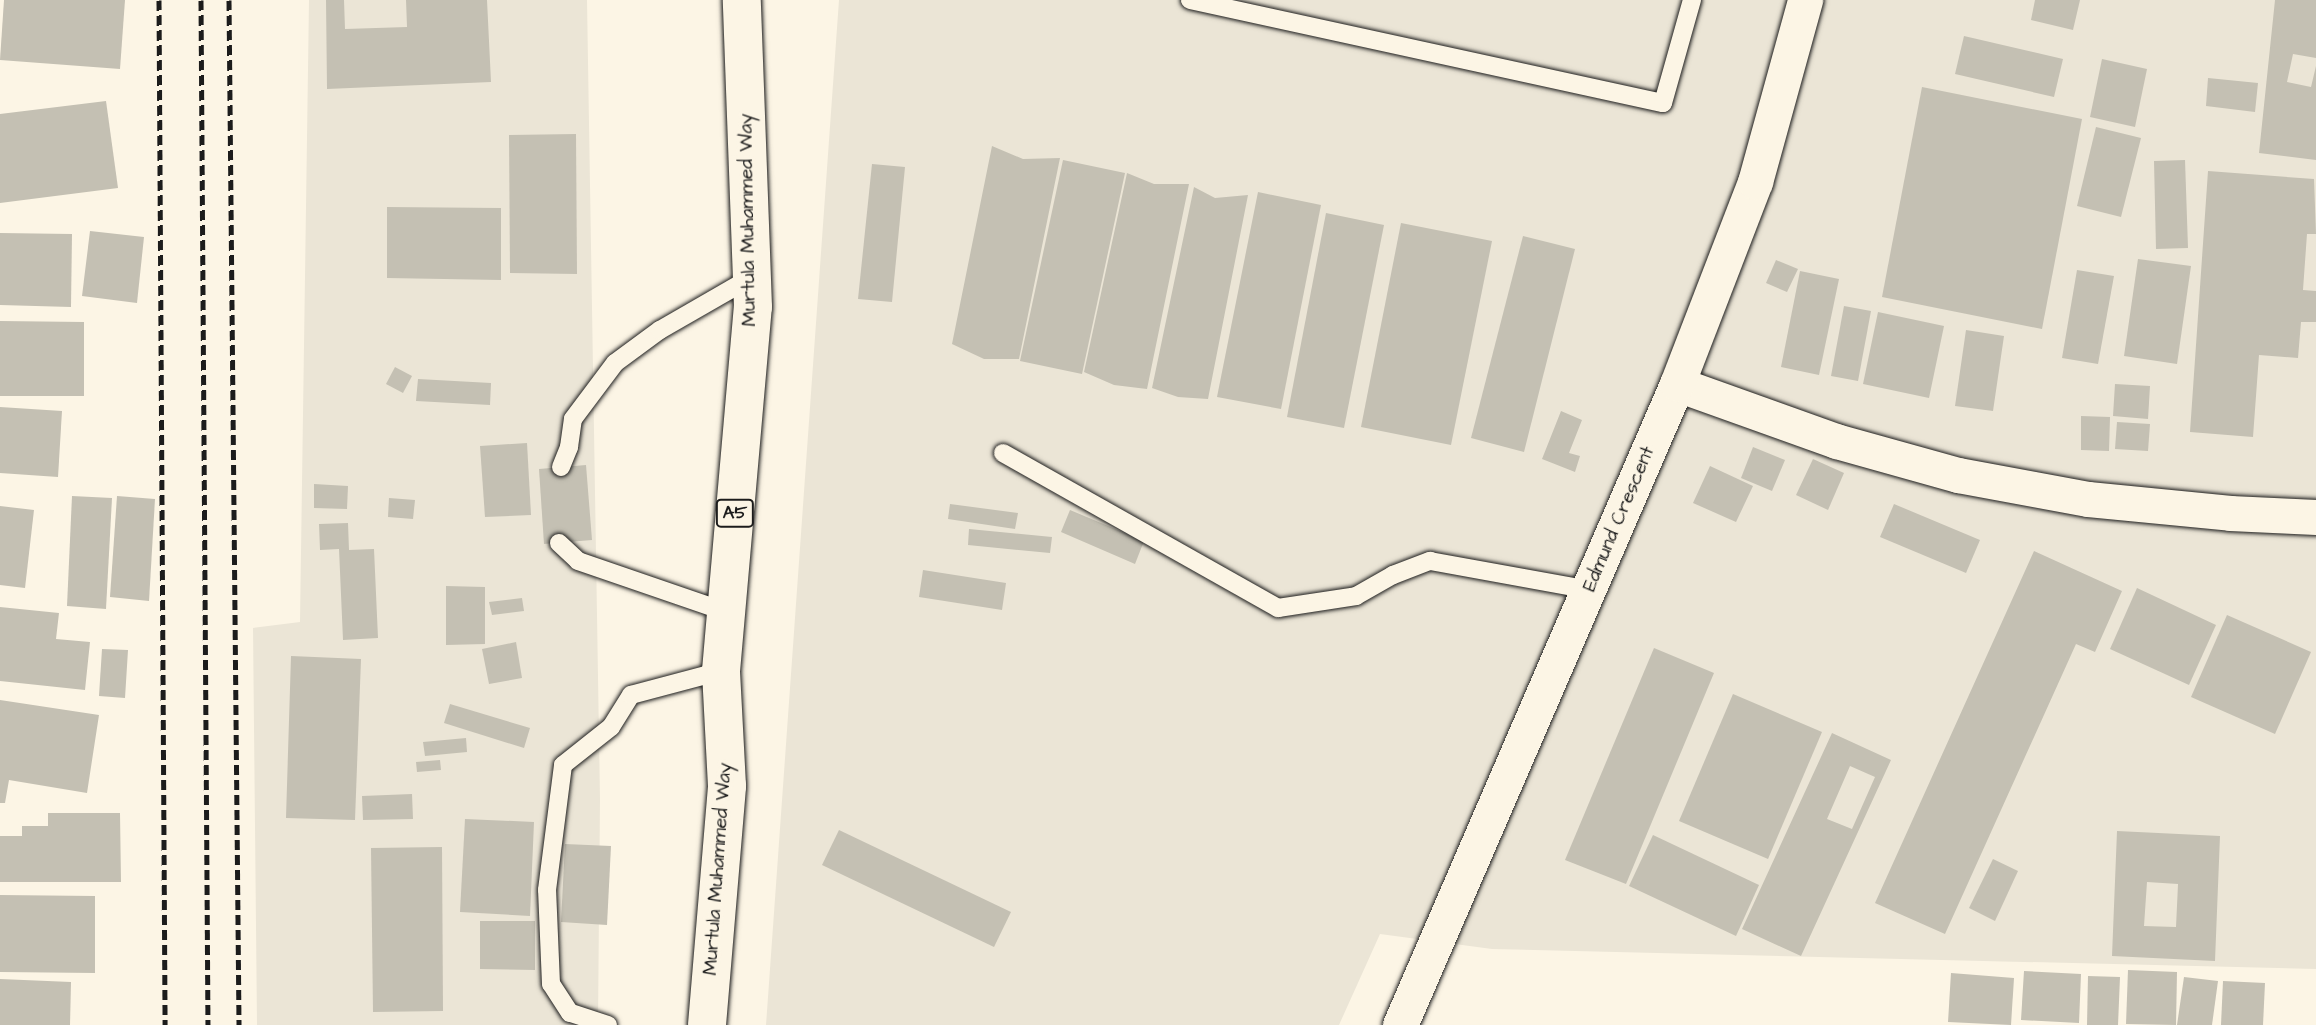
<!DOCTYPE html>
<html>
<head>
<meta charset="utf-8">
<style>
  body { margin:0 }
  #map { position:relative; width:2316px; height:1025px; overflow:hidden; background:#fcf5e5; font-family:"Architects Daughter",sans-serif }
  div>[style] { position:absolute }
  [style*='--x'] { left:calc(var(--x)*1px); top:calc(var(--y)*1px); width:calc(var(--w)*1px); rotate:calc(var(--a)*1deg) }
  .built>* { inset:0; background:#ebe5d6 }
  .building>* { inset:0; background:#c4c0b3 }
  .roads { filter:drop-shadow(0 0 2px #1c1c1c) drop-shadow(0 0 2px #1c1c1c) }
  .service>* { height:18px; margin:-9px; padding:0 9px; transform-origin:9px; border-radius:9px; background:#fcf5e5 }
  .minor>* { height:35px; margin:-17.5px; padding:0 17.5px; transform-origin:17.5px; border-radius:17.5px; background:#fcf5e5 }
  .primary>* { height:38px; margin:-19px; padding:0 19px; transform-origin:19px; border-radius:19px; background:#fcf5e5 }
  .rail>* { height:5px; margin-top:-2.5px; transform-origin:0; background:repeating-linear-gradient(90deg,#1c1c1c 0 10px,transparent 0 15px) }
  span { translate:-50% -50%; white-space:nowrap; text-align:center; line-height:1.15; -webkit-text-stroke:7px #fcf5e5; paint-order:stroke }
  .shield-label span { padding:2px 5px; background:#fcf5e5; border:2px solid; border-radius:5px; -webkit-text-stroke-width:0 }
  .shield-label { font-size:18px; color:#1c1c1c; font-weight:700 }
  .street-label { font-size:19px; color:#1c1c1c }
</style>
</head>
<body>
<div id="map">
  <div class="built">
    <div style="clip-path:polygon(309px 0,587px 0,600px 799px,598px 1025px,257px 1025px,253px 628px,300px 622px)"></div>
    <div style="clip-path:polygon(839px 0,2316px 0,2316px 969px,1492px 949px,1380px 934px,1339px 1025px,766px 1025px)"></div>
  </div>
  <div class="building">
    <div style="clip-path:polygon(4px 0,125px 0,120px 69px,0 60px)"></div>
    <div style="clip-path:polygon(326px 0,344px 0,345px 29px,407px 27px,406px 0,487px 0,491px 82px,327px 89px)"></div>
    <div style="clip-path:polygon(2035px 0,2080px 0,2073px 30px,2031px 20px)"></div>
    <div style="clip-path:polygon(2275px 0,2316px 0,2316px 58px,2293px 54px,2287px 82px,2311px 87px,2316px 66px,2316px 160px,2259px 153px)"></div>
    <div style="clip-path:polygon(1964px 36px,2063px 59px,2054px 97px,1955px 74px)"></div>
    <div style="clip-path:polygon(2102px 59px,2147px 69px,2135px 127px,2090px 117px)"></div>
    <div style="clip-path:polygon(2208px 78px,2258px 83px,2255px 112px,2206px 106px)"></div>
    <div style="clip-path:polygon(1922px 87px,2082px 119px,2042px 329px,1882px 297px)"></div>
    <div style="clip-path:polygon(106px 101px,118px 188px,0 203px,0 114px)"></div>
    <div style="clip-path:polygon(2096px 127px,2141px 138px,2121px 217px,2077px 206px)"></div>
    <div style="clip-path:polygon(576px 134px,577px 274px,510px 273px,509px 135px)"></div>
    <div style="clip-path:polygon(992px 146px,1023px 159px,1060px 158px,1019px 359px,984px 359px,952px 344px)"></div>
    <div style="clip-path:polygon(1063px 160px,1125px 173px,1082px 374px,1020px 361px)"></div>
    <div style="clip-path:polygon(2185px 160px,2188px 248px,2156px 249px,2154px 161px)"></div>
    <div style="clip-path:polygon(872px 164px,905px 167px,892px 302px,858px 299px)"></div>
    <div style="clip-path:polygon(2208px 171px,2314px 179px,2316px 234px,2307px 234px,2303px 290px,2316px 291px,2316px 322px,2301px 322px,2298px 358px,2259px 355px,2253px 437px,2190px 432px)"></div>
    <div style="clip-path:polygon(1127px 173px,1154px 184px,1189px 184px,1147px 389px,1114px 385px,1084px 372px)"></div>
    <div style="clip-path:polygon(1194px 187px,1215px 198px,1248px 195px,1208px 399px,1178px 397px,1152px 388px)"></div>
    <div style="clip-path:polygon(1258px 192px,1321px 205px,1281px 409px,1217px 397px)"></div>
    <div style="clip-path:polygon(387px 207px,501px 208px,501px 280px,387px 278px)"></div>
    <div style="clip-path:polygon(1326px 213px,1384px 225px,1344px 428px,1287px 417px)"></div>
    <div style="clip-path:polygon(1401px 223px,1492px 241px,1451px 445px,1361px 427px)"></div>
    <div style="clip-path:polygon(90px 231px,144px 237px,137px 303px,82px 296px)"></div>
    <div style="clip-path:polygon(0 233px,72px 234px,71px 307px,0 305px)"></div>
    <div style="clip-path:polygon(1523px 236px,1575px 249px,1524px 452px,1471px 438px)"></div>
    <div style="clip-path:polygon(2138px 259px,2191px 266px,2177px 364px,2124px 356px)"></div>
    <div style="clip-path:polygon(1776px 260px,1798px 269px,1787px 292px,1766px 283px)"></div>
    <div style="clip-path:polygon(2077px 270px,2114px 276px,2098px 364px,2062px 358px)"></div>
    <div style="clip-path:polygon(1800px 271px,1839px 279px,1819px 375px,1781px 367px)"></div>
    <div style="clip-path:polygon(1844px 306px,1871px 311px,1858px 381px,1831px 376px)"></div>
    <div style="clip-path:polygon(1878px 312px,1944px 326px,1929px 398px,1863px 384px)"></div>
    <div style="clip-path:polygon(0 321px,84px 322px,84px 396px,0 396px)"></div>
    <div style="clip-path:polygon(1966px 330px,2004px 336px,1993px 411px,1955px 406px)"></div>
    <div style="clip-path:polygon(395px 367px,412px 376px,403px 393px,386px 384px)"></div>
    <div style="clip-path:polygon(418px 379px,491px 383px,490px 405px,416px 401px)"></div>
    <div style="clip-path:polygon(2115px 384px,2150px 386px,2148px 419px,2113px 416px)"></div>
    <div style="clip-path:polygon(0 407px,62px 411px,58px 477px,0 473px)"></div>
    <div style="clip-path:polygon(1561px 411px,1582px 420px,1569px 453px,1580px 456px,1575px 472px,1542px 459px)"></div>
    <div style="clip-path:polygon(2081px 416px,2110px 417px,2109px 451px,2081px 450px)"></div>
    <div style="clip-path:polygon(2117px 422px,2150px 424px,2148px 451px,2115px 449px)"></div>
    <div style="clip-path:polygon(527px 443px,531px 515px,485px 517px,480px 446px)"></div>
    <div style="clip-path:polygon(1753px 447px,1785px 460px,1772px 491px,1741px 478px)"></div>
    <div style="clip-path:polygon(1813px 459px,1844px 473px,1828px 510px,1796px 495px)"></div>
    <div style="clip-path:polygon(586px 465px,592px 540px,544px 544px,539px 469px)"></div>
    <div style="clip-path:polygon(1710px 466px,1753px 486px,1736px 522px,1693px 503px)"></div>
    <div style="clip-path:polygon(314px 484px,348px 486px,347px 509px,314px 508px)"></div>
    <div style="clip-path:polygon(72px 496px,112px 498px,106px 609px,67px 606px)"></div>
    <div style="clip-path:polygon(117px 496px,155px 499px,149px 601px,110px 597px)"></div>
    <div style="clip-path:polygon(389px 498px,415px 500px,413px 519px,388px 517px)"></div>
    <div style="clip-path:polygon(950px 504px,1018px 513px,1015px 529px,948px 519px)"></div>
    <div style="clip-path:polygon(1894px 504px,1980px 540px,1966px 573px,1880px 537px)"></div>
    <div style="clip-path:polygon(0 506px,34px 510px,25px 588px,0 585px)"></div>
    <div style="clip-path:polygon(1070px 510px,1144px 541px,1135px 564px,1061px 532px)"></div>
    <div style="clip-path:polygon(348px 523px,349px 550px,374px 549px,378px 638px,343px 640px,339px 549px,320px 550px,319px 524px)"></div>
    <div style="clip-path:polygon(969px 529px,1052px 537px,1050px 553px,968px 545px)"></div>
    <div style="clip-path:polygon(2034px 551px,2122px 591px,2095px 652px,2076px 644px,1945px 934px,1875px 903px)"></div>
    <div style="clip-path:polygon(923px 570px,1006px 583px,1002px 610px,919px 597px)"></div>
    <div style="clip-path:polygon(446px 586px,485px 587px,485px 644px,446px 645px)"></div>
    <div style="clip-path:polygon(2137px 588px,2216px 625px,2189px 685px,2110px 649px)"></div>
    <div style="clip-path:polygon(522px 598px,524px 611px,492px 615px,489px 602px)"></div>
    <div style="clip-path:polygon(0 607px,59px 613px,56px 639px,90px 642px,85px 690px,0 681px)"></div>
    <div style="clip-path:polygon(2227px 615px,2311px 652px,2275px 734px,2191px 697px)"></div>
    <div style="clip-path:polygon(516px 642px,522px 678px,489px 684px,482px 649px)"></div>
    <div style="clip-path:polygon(1654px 648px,1714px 673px,1626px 884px,1565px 860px)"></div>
    <div style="clip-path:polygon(102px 649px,128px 650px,125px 698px,99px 696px)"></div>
    <div style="clip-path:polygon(291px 656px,361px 659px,355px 820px,286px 818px)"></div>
    <div style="clip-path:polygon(1733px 694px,1822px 732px,1768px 859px,1679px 821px)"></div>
    <div style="clip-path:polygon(0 700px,99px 715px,87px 793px,9px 780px,5px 803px,0 803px)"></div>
    <div style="clip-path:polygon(450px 704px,530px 728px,524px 748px,444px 723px)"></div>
    <div style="clip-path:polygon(evenodd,1832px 733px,1891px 760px,1801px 956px,1742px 929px,1832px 733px,1850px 766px,1875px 777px,1852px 829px,1827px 819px,1850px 766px)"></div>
    <div style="clip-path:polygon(466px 738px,467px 752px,425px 756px,423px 742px)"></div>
    <div style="clip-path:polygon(440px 760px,441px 770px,417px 772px,416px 762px)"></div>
    <div style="clip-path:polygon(412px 794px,413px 819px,363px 820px,362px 796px)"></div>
    <div style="clip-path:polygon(48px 813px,120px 813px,121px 882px,0 882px,0 836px,22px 836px,22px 826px,48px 826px)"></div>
    <div style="clip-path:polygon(465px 819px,534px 822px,530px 916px,460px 912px)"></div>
    <div style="clip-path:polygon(839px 830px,1011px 912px,994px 947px,822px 865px)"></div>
    <div style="clip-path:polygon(evenodd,2117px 831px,2220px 836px,2215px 961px,2112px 956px,2117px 831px,2147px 882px,2178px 884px,2176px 927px,2144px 926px,2147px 882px)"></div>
    <div style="clip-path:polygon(1653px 835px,1759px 885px,1736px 936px,1629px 886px)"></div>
    <div style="clip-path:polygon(565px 844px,611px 846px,607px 925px,561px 922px)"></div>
    <div style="clip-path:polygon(442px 847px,443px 1011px,373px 1012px,371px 848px)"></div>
    <div style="clip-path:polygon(1993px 859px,2018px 871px,1995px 921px,1969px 908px)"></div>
    <div style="clip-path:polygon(0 895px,95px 896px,95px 973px,0 972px)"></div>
    <div style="clip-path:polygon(480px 921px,535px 921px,535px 970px,480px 969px)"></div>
    <div style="clip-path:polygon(2128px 970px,2177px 972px,2176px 1025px,2126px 1024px)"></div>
    <div style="clip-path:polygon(2024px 971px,2081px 974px,2079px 1023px,2021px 1020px)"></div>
    <div style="clip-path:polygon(1951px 973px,2014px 978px,2011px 1025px,1948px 1022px)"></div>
    <div style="clip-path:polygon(2088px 976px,2120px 977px,2118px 1025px,2087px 1025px)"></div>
    <div style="clip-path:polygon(2184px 977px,2218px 981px,2212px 1025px,2177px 1025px)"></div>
    <div style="clip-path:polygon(0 979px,71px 982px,70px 1025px,0 1025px)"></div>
    <div style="clip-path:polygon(2223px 981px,2265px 983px,2263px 1025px,2221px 1025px)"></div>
  </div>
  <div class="roads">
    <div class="service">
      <div style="--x:1190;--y:0;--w:484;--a:12.3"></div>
      <div style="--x:1663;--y:103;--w:107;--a:-74.3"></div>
      <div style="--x:1003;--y:453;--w:316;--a:29.4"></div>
      <div style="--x:1278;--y:608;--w:79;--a:-8.7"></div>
      <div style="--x:1356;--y:596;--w:43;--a:-29.6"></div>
      <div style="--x:1393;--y:575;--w:40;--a:-21"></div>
      <div style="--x:1430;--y:561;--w:162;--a:10.3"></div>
      <div style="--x:561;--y:467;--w:22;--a:-68"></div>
      <div style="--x:569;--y:447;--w:28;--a:-82"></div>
      <div style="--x:573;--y:419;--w:70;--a:-53.1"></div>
      <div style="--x:615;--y:363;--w:56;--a:-36.3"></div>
      <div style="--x:660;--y:330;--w:106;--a:-29.9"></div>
      <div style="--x:559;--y:543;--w:26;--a:43"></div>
      <div style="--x:578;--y:561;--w:157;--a:19"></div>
      <div style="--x:608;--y:1025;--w:40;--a:-162"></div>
      <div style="--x:570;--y:1013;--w:35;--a:-123"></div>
      <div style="--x:551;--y:984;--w:94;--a:-92.4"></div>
      <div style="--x:547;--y:890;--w:126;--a:-82.7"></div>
      <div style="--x:563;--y:765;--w:61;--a:-38.4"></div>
      <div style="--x:611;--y:727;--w:38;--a:-58"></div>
      <div style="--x:631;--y:695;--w:93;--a:-14.9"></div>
    </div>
    <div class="minor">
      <div style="--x:1677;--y:384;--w:169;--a:19.7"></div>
      <div style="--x:1836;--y:441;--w:127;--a:15.6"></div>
      <div style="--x:1958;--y:475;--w:132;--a:10.5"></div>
      <div style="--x:2088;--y:499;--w:143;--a:5.6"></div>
      <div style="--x:2230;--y:513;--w:86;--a:2.7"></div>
      <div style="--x:1400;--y:1025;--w:698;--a:-66.63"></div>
      <div style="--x:1677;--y:384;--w:217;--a:-68.9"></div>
      <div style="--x:1755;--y:182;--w:189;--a:-74.6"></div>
    </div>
    <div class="primary">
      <div style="--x:707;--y:1025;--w:240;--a:-85.2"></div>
      <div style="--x:727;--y:786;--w:115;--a:-93"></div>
      <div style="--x:721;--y:671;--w:365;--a:-85"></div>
      <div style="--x:753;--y:307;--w:307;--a:-92.1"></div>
    </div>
  </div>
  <div class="rail">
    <div style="--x:159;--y:0;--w:1025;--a:89.66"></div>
    <div style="--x:201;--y:0;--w:1025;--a:89.61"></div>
    <div style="--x:229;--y:0;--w:1025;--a:89.44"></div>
  </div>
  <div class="shield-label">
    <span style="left:735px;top:513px">A5</span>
  </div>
  <div class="street-label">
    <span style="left:748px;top:220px;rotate:-91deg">Murtula Muhammed Way</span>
    <span style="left:1619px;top:519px;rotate:-67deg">Edmund Crescent</span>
    <span style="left:718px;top:869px;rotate:-86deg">Murtula Muhammed Way</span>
  </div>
</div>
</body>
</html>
